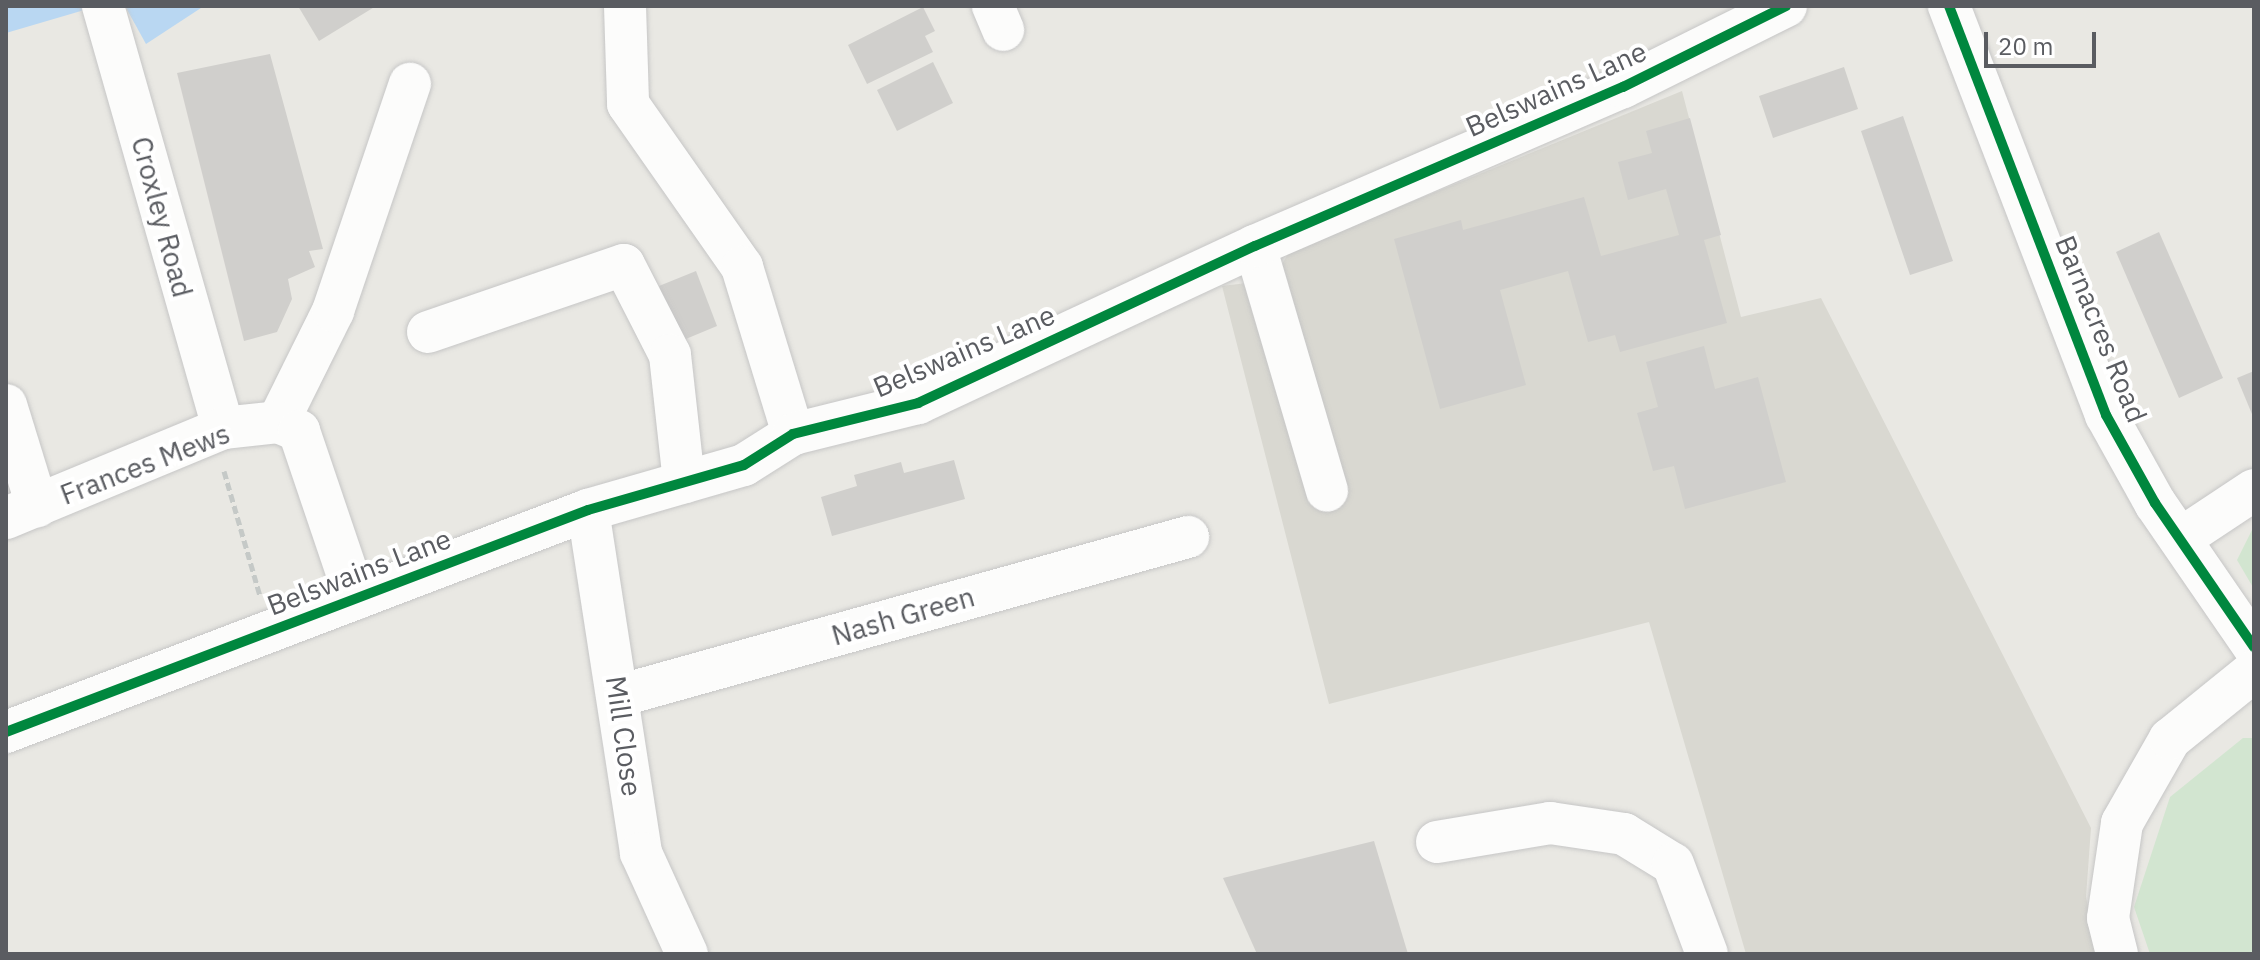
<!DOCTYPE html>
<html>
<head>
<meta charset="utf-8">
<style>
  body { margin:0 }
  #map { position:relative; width:2260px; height:960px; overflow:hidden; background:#e9e8e3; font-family:"IBM Plex Sans",sans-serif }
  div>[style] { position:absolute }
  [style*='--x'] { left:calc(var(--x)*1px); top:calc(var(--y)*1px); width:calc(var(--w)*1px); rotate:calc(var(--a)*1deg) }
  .education>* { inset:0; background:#d9d8d1 }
  .green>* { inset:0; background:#d2e5d0 }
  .water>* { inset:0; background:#b9d7f2 }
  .building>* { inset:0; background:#d0cfcc }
  .path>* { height:5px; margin-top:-2.5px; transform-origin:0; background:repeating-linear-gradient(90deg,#c5c9c7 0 8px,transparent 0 12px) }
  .roads { filter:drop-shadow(0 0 2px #c6c6c6) drop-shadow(0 0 2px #c6c6c6) }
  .minor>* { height:42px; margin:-21px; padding:0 21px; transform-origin:21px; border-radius:21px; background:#fcfcfb }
  .cycleway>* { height:10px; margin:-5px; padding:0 5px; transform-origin:5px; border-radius:5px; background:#00873e }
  span { translate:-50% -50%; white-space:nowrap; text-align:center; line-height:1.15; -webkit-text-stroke:8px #fff; paint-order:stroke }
  .street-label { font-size:28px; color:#5a5c61 }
  .frame { position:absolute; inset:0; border:8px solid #5a5c61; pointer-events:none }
  .scale { position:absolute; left:1984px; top:32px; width:112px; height:36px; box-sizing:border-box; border:4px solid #5a5c61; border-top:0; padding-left:10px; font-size:24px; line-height:28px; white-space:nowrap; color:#5a5c61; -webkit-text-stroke:6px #fff; paint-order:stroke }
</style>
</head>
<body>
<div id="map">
  <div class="education">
    <div style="clip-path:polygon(1682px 91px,1741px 317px,1821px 298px,2091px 828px,2086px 897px,2098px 954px,1746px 954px,1649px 622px,1329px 704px,1222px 286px,1273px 280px,1289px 252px)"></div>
  </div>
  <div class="green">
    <div style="clip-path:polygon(2254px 526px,2254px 589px,2237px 560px)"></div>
    <div style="clip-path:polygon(2243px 738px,2254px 738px,2254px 954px,2150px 954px,2134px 907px,2170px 797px)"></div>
  </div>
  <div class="water">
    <div style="clip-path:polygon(6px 6px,98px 6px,6px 33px)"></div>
    <div style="clip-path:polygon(125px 6px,204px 6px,146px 44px)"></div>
  </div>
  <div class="building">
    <div style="clip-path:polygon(298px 6px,376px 6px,319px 41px)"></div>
    <div style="clip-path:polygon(923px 7px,935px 31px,925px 36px,933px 52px,867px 84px,848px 45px)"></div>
    <div style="clip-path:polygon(270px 54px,323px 249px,309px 251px,315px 267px,288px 279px,292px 299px,277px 332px,244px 341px,177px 73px)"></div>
    <div style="clip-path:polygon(933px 62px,953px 103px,897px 131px,877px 90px)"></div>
    <div style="clip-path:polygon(1844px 67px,1858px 109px,1773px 138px,1759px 96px)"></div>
    <div style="clip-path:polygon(1903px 116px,1953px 261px,1910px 275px,1861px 131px)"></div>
    <div style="clip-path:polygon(1690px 118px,1721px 235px,1704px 240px,1727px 323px,1620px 352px,1615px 335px,1588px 342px,1568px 271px,1500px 290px,1526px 385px,1440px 409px,1394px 239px,1461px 220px,1463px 230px,1584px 197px,1601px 256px,1679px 235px,1666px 189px,1628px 200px,1618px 162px,1652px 153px,1646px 131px)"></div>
    <div style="clip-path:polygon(2159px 232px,2223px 378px,2179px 398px,2116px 252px)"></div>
    <div style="clip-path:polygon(696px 271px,717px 326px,681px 341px,659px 286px)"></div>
    <div style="clip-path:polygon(1704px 346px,1715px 389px,1758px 377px,1786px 482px,1685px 509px,1674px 466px,1653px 471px,1637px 413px,1658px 407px,1646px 362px)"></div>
    <div style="clip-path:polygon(2254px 371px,2254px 419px,2237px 378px)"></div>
    <div style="clip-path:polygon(954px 460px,965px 499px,832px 536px,821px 497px,857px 486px,854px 475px,901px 462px,904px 473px)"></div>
    <div style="clip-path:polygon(1374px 841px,1408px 954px,1257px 954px,1223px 878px)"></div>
  </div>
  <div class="path">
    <div style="--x:224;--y:471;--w:130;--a:73.9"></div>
  </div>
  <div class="roads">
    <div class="minor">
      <div style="--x:103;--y:6;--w:439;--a:74.1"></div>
      <div style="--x:625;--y:6;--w:98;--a:88.2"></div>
      <div style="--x:628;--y:104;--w:199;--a:55"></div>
      <div style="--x:742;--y:267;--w:175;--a:73"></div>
      <div style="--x:993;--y:6;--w:26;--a:67"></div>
      <div style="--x:1949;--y:6;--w:438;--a:69"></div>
      <div style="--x:2106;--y:415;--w:101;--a:60.9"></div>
      <div style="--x:2155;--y:503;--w:175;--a:55.5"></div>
      <div style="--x:1255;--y:246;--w:255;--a:73.6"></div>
      <div style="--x:428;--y:332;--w:207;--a:-18.9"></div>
      <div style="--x:624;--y:265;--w:101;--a:62.9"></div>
      <div style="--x:670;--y:355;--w:128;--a:83.7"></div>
      <div style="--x:6;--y:405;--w:106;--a:72.9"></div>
      <div style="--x:278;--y:422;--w:124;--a:-63.6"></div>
      <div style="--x:333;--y:311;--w:240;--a:-71.3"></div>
      <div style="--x:588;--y:510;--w:347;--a:81.2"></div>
      <div style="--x:641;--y:853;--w:111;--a:65.5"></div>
      <div style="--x:6;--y:518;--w:235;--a:-22.5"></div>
      <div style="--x:223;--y:428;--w:55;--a:-6.2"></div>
      <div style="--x:278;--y:422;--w:23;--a:23"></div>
      <div style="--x:299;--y:431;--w:177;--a:71.3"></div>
      <div style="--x:2183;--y:537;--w:85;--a:-33.5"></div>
      <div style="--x:618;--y:696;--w:592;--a:-15.59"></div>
      <div style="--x:6;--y:732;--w:623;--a:-20.88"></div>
      <div style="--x:588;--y:510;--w:162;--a:-16.1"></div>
      <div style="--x:744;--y:465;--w:58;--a:-32.3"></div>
      <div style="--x:793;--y:434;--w:129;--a:-13.9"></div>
      <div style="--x:918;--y:403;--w:372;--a:-25"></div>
      <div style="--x:1255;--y:246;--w:401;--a:-23.4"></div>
      <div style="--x:1623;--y:87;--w:182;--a:-26.4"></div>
      <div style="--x:1437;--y:842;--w:115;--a:-9.5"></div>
      <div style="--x:1550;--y:823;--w:75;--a:8.5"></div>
      <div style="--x:1624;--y:834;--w:57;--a:31.5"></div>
      <div style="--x:1673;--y:864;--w:96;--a:69.3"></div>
      <div style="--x:2117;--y:954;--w:37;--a:-104"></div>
      <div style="--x:2108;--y:918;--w:96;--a:-81.6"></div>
      <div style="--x:2122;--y:823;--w:97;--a:-60.3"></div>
      <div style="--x:2170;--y:739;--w:108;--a:-39"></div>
    </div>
  </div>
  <div class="cycleway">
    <div style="--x:1949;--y:6;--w:438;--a:69"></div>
    <div style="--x:2106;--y:415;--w:101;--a:60.9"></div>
    <div style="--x:2155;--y:503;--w:175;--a:55.5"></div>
    <div style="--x:6;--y:732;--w:623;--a:-20.88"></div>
    <div style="--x:588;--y:510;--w:162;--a:-16.1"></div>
    <div style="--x:744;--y:465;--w:58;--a:-32.3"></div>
    <div style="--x:793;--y:434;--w:129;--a:-13.9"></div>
    <div style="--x:918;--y:403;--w:372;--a:-25"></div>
    <div style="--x:1255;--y:246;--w:401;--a:-23.4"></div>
    <div style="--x:1623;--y:87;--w:182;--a:-26.4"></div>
  </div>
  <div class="street-label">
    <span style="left:1556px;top:89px;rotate:-24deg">Belswains Lane</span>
    <span style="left:162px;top:217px;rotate:75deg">Croxley Road</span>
    <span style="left:2101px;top:329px;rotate:68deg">Barnacres Road</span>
    <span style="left:964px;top:351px;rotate:-23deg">Belswains Lane</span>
    <span style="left:145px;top:464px;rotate:-21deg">Frances Mews</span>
    <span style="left:359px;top:572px;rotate:-21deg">Belswains Lane</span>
    <span style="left:903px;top:616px;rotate:-16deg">Nash Green</span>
    <span style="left:624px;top:736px;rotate:82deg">Mill Close</span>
  </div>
  <div class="frame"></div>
  <div class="scale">20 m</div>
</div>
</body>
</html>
